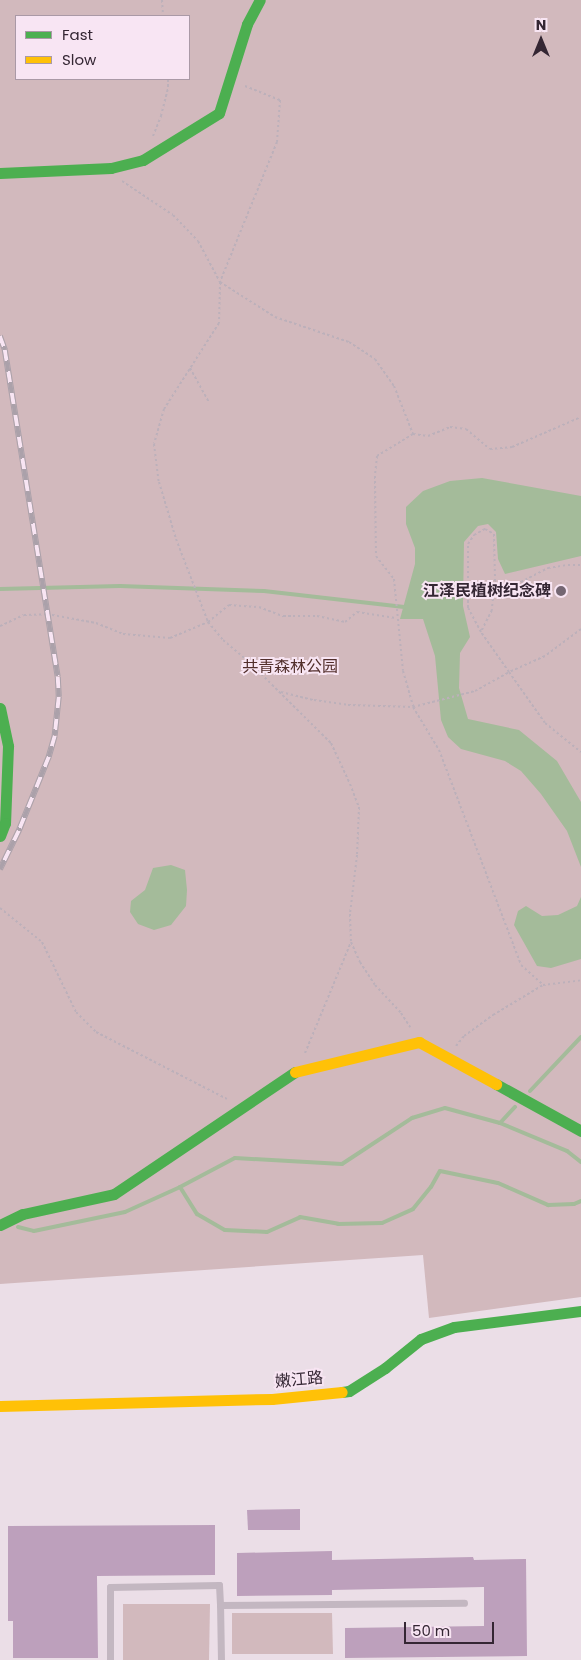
<!DOCTYPE html>
<html>
<head>
<meta charset="utf-8">
<style>
  body { margin:0 }
  #map { position:relative; width:581px; height:1660px; overflow:hidden; background:#ebdee7; font-family:Poppins,"Noto Sans SC",sans-serif }
  div>[style] { position:absolute }
  [style*='--x'] { left:calc(var(--x)*1px); top:calc(var(--y)*1px); width:calc(var(--w)*1px); rotate:calc(var(--a)*1deg) }
  .green>* { inset:0; background:#d2b9bd }
  .water>* { inset:0; background:#a4bb9a }
  .stream>* { height:4px; margin:-2px; padding:0 2px; transform-origin:2px; border-radius:2px; background:#a4bb9a }
  .building>* { inset:0; background:#bda0bc }
  .path>* { height:2px; margin-top:-1px; transform-origin:0; background:repeating-linear-gradient(90deg,#bcb0ba 0 2.5px,transparent 0 5px) }
  .lane>* { height:7px; margin:-3.5px; padding:0 3.5px; transform-origin:3.5px; border-radius:3.5px; background:#c3b7c1 }
  .fast>* { height:11px; margin:-5.5px; padding:0 5.5px; transform-origin:5.5px; border-radius:5.5px; background:#4caf50 }
  .slow>* { height:11px; margin:-5.5px; padding:0 5.5px; transform-origin:5.5px; border-radius:5.5px; background:#ffc107 }
  .rail>* { height:5.5px; margin-top:-2.75px; transform-origin:0; background:repeating-linear-gradient(90deg,#f8e5f3 0 11px,#aba1aa 0 22px); box-sizing:border-box; border-block:1px solid #aba1aa }
  .dots>* { width:14px; height:14px; translate:-50% -50%; box-sizing:border-box; border:2px solid #f8e5f3; border-radius:50% }
  span { translate:-50% -50%; white-space:nowrap; text-align:center; line-height:1.15; -webkit-text-stroke:4px #f8e5f3; paint-order:stroke }
  .poi-label { font-size:16px; color:#342633; font-weight:700 }
  .right { translate:-100% -50%; text-align:right }
  .park-label { font-size:16px; color:#512e2b }
  .street-label { font-size:16px; color:#342633 }
  .legend { position:absolute; left:15px; top:15px; width:175px; height:65px; box-sizing:border-box; background:#f8e5f3; border:1px solid #aa99a6; margin:0; padding:6px 9px; list-style:none; font-size:15px; color:#342633 }
  .legend li { display:flex; align-items:center; gap:10px; height:25px }
  .legend b { width:25px; border:1px solid #aa99a6 }
  .north { position:absolute; left:516px; top:15px; width:50px; height:50px; -webkit-text-stroke:4px #f8e5f3; paint-order:stroke; rotate:0deg; font-size:14px; font-weight:700; line-height:20px; text-align:center; color:#342633 }
  .north::after { content:''; display:block; margin:auto; width:18px; height:22px; background:#342633; clip-path:polygon(50% 0,100% 100%,50% 72%,0 100%) }
  .scale { position:absolute; left:404px; top:1622px; width:90px; height:22px; box-sizing:border-box; border:2px solid #342633; border-top:0; padding-left:6px; font-size:15px; line-height:18px; white-space:nowrap; color:#342633; -webkit-text-stroke:4px #f8e5f3; paint-order:stroke }
</style>
</head>
<body>
<div id="map">
  <div class="green">
    <div style="clip-path:polygon(evenodd,0 0,581px 0,581px 1297px,429px 1318px,423px 1255px,0 1284px,0 0,16px 16px,189px 16px,189px 79px,16px 79px,16px 16px)"></div>
    <div style="clip-path:polygon(123px 1604px,210px 1604px,209px 1660px,123px 1660px)"></div>
    <div style="clip-path:polygon(232px 1613px,332px 1613px,333px 1654px,232px 1654px)"></div>
  </div>
  <div class="water">
    <div style="clip-path:polygon(482px 478px,581px 496px,581px 556px,505px 574px,498px 559px,496px 532px,488px 524px,478px 526px,464px 542px,463px 606px,470px 637px,460px 653px,459px 688px,468px 719px,519px 730px,557px 761px,581px 802px,581px 867px,567px 831px,541px 794px,521px 771px,505px 761px,461px 749px,448px 737px,441px 720px,435px 656px,423px 619px,400px 619px,415px 564px,415px 548px,406px 524px,406px 507px,423px 491px,450px 481px)"></div>
    <div style="clip-path:polygon(171px 865px,185px 870px,187px 890px,186px 906px,171px 925px,154px 930px,138px 924px,130px 912px,131px 901px,145px 890px,153px 868px)"></div>
    <div style="clip-path:polygon(581px 897px,581px 959px,551px 968px,537px 966px,514px 925px,518px 911px,526px 906px,542px 916px,558px 915px,577px 906px)"></div>
  </div>
  <div class="stream">
    <div style="--x:0;--y:589;--w:120;--a:-1.4"></div>
    <div style="--x:120;--y:586;--w:144;--a:2"></div>
    <div style="--x:264;--y:591;--w:141;--a:6.5"></div>
    <div style="--x:530;--y:1091;--w:74;--a:-46.6"></div>
    <div style="--x:500;--y:1123;--w:73;--a:22.7"></div>
    <div style="--x:567;--y:1151;--w:18;--a:38"></div>
    <div style="--x:180;--y:1187;--w:32;--a:58"></div>
    <div style="--x:197;--y:1214;--w:32;--a:30"></div>
    <div style="--x:225;--y:1230;--w:42;--a:2.7"></div>
    <div style="--x:267;--y:1232;--w:36;--a:-24"></div>
    <div style="--x:300;--y:1217;--w:39;--a:10"></div>
    <div style="--x:338;--y:1224;--w:44;--a:-1.3"></div>
    <div style="--x:382;--y:1223;--w:34;--a:-24"></div>
    <div style="--x:413;--y:1209;--w:28;--a:-51"></div>
    <div style="--x:431;--y:1187;--w:18;--a:-61"></div>
    <div style="--x:440;--y:1171;--w:59;--a:11.7"></div>
    <div style="--x:498;--y:1183;--w:55;--a:23.7"></div>
    <div style="--x:548;--y:1205;--w:26;--a:-2"></div>
    <div style="--x:574;--y:1204;--w:8;--a:-23"></div>
    <div style="--x:18;--y:1227;--w:16;--a:14"></div>
    <div style="--x:34;--y:1231;--w:93;--a:-11.8"></div>
    <div style="--x:125;--y:1212;--w:60;--a:-24.4"></div>
    <div style="--x:180;--y:1187;--w:62;--a:-27.8"></div>
    <div style="--x:235;--y:1158;--w:107;--a:3.2"></div>
    <div style="--x:342;--y:1164;--w:84;--a:-33.3"></div>
    <div style="--x:412;--y:1118;--w:34;--a:-17"></div>
    <div style="--x:445;--y:1108;--w:57;--a:15.3"></div>
    <div style="--x:500;--y:1123;--w:22;--a:-47"></div>
  </div>
  <div class="building">
    <div style="clip-path:polygon(300px 1509px,300px 1530px,248px 1530px,247px 1510px)"></div>
    <div style="clip-path:polygon(215px 1525px,215px 1575px,97px 1576px,98px 1658px,13px 1658px,13px 1621px,8px 1621px,8px 1526px)"></div>
    <div style="clip-path:polygon(332px 1551px,332px 1560px,473px 1557px,474px 1560px,526px 1559px,527px 1656px,345px 1658px,345px 1628px,484px 1626px,484px 1587px,332px 1590px,332px 1595px,237px 1596px,237px 1553px)"></div>
  </div>
  <div class="path">
    <div style="--x:162;--y:0;--w:16;--a:86"></div>
    <div style="--x:245;--y:86;--w:38;--a:22"></div>
    <div style="--x:280;--y:100;--w:42;--a:94.1"></div>
    <div style="--x:277;--y:142;--w:151;--a:112.2"></div>
    <div style="--x:220;--y:282;--w:41;--a:91.4"></div>
    <div style="--x:219;--y:323;--w:102;--a:122.6"></div>
    <div style="--x:164;--y:409;--w:36;--a:106"></div>
    <div style="--x:154;--y:444;--w:38;--a:83"></div>
    <div style="--x:159;--y:482;--w:59;--a:73.4"></div>
    <div style="--x:176;--y:539;--w:89;--a:68.9"></div>
    <div style="--x:208;--y:622;--w:23;--a:50"></div>
    <div style="--x:223;--y:640;--w:31;--a:40"></div>
    <div style="--x:247;--y:660;--w:118;--a:44.7"></div>
    <div style="--x:331;--y:743;--w:45;--a:65.1"></div>
    <div style="--x:350;--y:784;--w:25;--a:69"></div>
    <div style="--x:359;--y:807;--w:48;--a:92.4"></div>
    <div style="--x:357;--y:855;--w:59;--a:96.8"></div>
    <div style="--x:350;--y:914;--w:28;--a:88"></div>
    <div style="--x:351;--y:942;--w:22;--a:66"></div>
    <div style="--x:360;--y:962;--w:27;--a:57"></div>
    <div style="--x:375;--y:985;--w:38;--a:47"></div>
    <div style="--x:401;--y:1013;--w:17;--a:57"></div>
    <div style="--x:153;--y:136;--w:22;--a:-68"></div>
    <div style="--x:161;--y:116;--w:30;--a:-76"></div>
    <div style="--x:168;--y:87;--w:8;--a:-90"></div>
    <div style="--x:122;--y:181;--w:61;--a:33.7"></div>
    <div style="--x:173;--y:215;--w:36;--a:46"></div>
    <div style="--x:198;--y:241;--w:47;--a:61.8"></div>
    <div style="--x:220;--y:282;--w:65;--a:32.5"></div>
    <div style="--x:275;--y:317;--w:78;--a:18.7"></div>
    <div style="--x:349;--y:342;--w:31;--a:33"></div>
    <div style="--x:375;--y:359;--w:33;--a:55"></div>
    <div style="--x:394;--y:386;--w:52;--a:68.4"></div>
    <div style="--x:413;--y:434;--w:15;--a:8"></div>
    <div style="--x:428;--y:436;--w:24;--a:-22"></div>
    <div style="--x:450;--y:427;--w:16;--a:7"></div>
    <div style="--x:466;--y:429;--w:31;--a:40"></div>
    <div style="--x:490;--y:449;--w:22;--a:-5"></div>
    <div style="--x:512;--y:447;--w:75;--a:-23.5"></div>
    <div style="--x:190;--y:368;--w:39;--a:61"></div>
    <div style="--x:413;--y:434;--w:42;--a:148.6"></div>
    <div style="--x:377;--y:456;--w:20;--a:96"></div>
    <div style="--x:375;--y:476;--w:80;--a:89.3"></div>
    <div style="--x:376;--y:556;--w:29;--a:52"></div>
    <div style="--x:394;--y:579;--w:92;--a:84.4"></div>
    <div style="--x:403;--y:671;--w:37;--a:74"></div>
    <div style="--x:413;--y:707;--w:50;--a:58.8"></div>
    <div style="--x:439;--y:750;--w:230;--a:69.1"></div>
    <div style="--x:521;--y:965;--w:30;--a:42"></div>
    <div style="--x:543;--y:985;--w:38;--a:-7"></div>
    <div style="--x:494;--y:596;--w:61;--a:-27.4"></div>
    <div style="--x:548;--y:568;--w:20;--a:-9"></div>
    <div style="--x:568;--y:565;--w:13;--a:0"></div>
    <div style="--x:0;--y:626;--w:26;--a:-25"></div>
    <div style="--x:24;--y:615;--w:23;--a:-2"></div>
    <div style="--x:47;--y:614;--w:50;--a:10.4"></div>
    <div style="--x:96;--y:623;--w:29;--a:22"></div>
    <div style="--x:123;--y:634;--w:47;--a:4.9"></div>
    <div style="--x:170;--y:638;--w:41;--a:-22.8"></div>
    <div style="--x:208;--y:622;--w:27;--a:-39"></div>
    <div style="--x:229;--y:605;--w:30;--a:4"></div>
    <div style="--x:259;--y:607;--w:26;--a:21"></div>
    <div style="--x:283;--y:616;--w:34;--a:0"></div>
    <div style="--x:317;--y:616;--w:29;--a:12"></div>
    <div style="--x:345;--y:622;--w:16;--a:-40"></div>
    <div style="--x:357;--y:612;--w:39;--a:9"></div>
    <div style="--x:581;--y:629;--w:45;--a:143.1"></div>
    <div style="--x:545;--y:656;--w:39;--a:156"></div>
    <div style="--x:509;--y:672;--w:62;--a:54.8"></div>
    <div style="--x:545;--y:723;--w:46;--a:38.9"></div>
    <div style="--x:281;--y:692;--w:34;--a:14"></div>
    <div style="--x:314;--y:700;--w:34;--a:8"></div>
    <div style="--x:348;--y:705;--w:65;--a:1.8"></div>
    <div style="--x:413;--y:707;--w:64;--a:-14.5"></div>
    <div style="--x:475;--y:691;--w:39;--a:-29"></div>
    <div style="--x:509;--y:672;--w:49;--a:-125"></div>
    <div style="--x:481;--y:632;--w:27;--a:-118"></div>
    <div style="--x:468;--y:608;--w:64;--a:-90"></div>
    <div style="--x:468;--y:544;--w:11;--a:-56"></div>
    <div style="--x:474;--y:535;--w:13;--a:-29"></div>
    <div style="--x:485;--y:529;--w:10;--a:29"></div>
    <div style="--x:494;--y:534;--w:45;--a:88.7"></div>
    <div style="--x:495;--y:579;--w:31;--a:96"></div>
    <div style="--x:492;--y:610;--w:25;--a:117"></div>
    <div style="--x:0;--y:908;--w:54;--a:39"></div>
    <div style="--x:42;--y:942;--w:78;--a:64.1"></div>
    <div style="--x:76;--y:1012;--w:28;--a:45"></div>
    <div style="--x:96;--y:1032;--w:147;--a:27.1"></div>
    <div style="--x:456;--y:1046;--w:13;--a:-51"></div>
    <div style="--x:464;--y:1036;--w:36;--a:-36"></div>
    <div style="--x:493;--y:1015;--w:58;--a:-31"></div>
    <div style="--x:305;--y:1053;--w:120;--a:-67.5"></div>
  </div>
  <div class="lane">
    <div style="--x:110;--y:1660;--w:73;--a:-90"></div>
    <div style="--x:110;--y:1587;--w:109;--a:-1.1"></div>
    <div style="--x:219;--y:1585;--w:20;--a:87"></div>
    <div style="--x:221;--y:1660;--w:55;--a:-91"></div>
    <div style="--x:220;--y:1605;--w:244;--a:-0.5"></div>
  </div>
  <div class="fast">
    <div style="--x:0;--y:173;--w:111;--a:-2.6"></div>
    <div style="--x:111;--y:168;--w:33;--a:-14"></div>
    <div style="--x:143;--y:160;--w:89;--a:-31.7"></div>
    <div style="--x:219;--y:113;--w:93;--a:-72.5"></div>
    <div style="--x:247;--y:24;--w:27;--a:-62"></div>
    <div style="--x:0;--y:708;--w:39;--a:78"></div>
    <div style="--x:8;--y:746;--w:77;--a:92.2"></div>
    <div style="--x:5;--y:823;--w:14;--a:111"></div>
    <div style="--x:496;--y:1084;--w:97;--a:28.9"></div>
    <div style="--x:0;--y:1225;--w:25;--a:-26"></div>
    <div style="--x:23;--y:1214;--w:93;--a:-12.4"></div>
    <div style="--x:114;--y:1194;--w:218;--a:-34"></div>
    <div style="--x:342;--y:1392;--w:7;--a:-8"></div>
    <div style="--x:349;--y:1391;--w:43;--a:-32.6"></div>
    <div style="--x:385;--y:1368;--w:46;--a:-38.9"></div>
    <div style="--x:421;--y:1339;--w:35;--a:-20"></div>
    <div style="--x:454;--y:1327;--w:128;--a:-7.2"></div>
  </div>
  <div class="slow">
    <div style="--x:295;--y:1072;--w:128;--a:-13.6"></div>
    <div style="--x:419;--y:1042;--w:88;--a:28.6"></div>
    <div style="--x:0;--y:1406;--w:272;--a:-1.5"></div>
    <div style="--x:272;--y:1399;--w:70;--a:-5.7"></div>
  </div>
  <div class="rail">
    <div style="--x:0;--y:336;--w:15;--a:70"></div>
    <div style="--x:5;--y:350;--w:331;--a:80.8"></div>
    <div style="--x:58;--y:677;--w:20;--a:87"></div>
    <div style="--x:59;--y:697;--w:39;--a:96"></div>
    <div style="--x:55;--y:736;--w:22;--a:106"></div>
    <div style="--x:49;--y:757;--w:80;--a:112.1"></div>
    <div style="--x:19;--y:831;--w:43;--a:116"></div>
  </div>
  <div class="dots">
    <div style="left:561px;top:591px;background:#746672"></div>
  </div>
  <div class="poi-label">
    <span class="right" style="left:551px;top:591px">江泽民植树纪念碑</span>
  </div>
  <div class="park-label">
    <span style="left:290px;top:667px">共青森林公园</span>
  </div>
  <div class="street-label">
    <span style="left:299px;top:1380px;rotate:-5deg">嫩江路</span>
  </div>
  <ul class="legend">
  <li><b style="height:6px;background:#4caf50"></b>Fast</li>
  <li><b style="height:6px;background:#ffc107"></b>Slow</li>
  </ul>
  <div class="north">N</div>
  <div class="scale">50 m</div>
</div>
</body>
</html>
